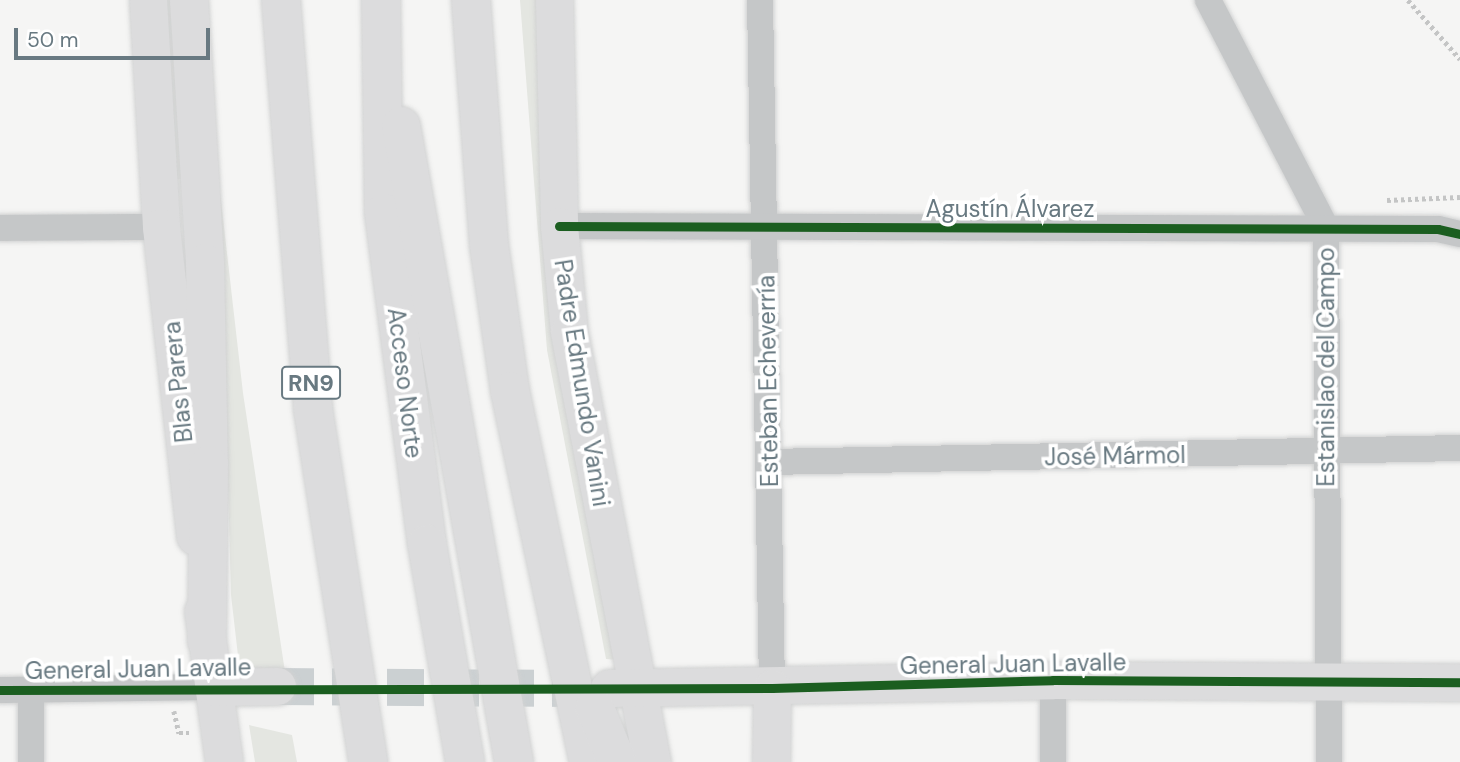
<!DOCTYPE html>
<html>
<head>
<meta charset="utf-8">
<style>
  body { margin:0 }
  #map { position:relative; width:1460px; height:762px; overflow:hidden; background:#f5f5f4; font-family:"DM Sans",sans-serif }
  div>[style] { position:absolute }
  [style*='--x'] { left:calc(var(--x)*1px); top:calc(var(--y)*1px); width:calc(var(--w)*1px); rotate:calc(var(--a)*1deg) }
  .green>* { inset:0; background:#e4e6e1 }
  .secondary-tunnel>* { height:37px; margin-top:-18.5px; transform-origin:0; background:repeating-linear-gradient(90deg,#cbd0d2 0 37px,transparent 0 55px) }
  .path>* { height:4.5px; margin-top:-2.25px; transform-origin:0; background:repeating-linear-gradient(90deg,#c4c5c5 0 3.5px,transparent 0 7px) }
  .roads { filter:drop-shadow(0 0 2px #d1d2d2) drop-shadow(0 0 2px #d1d2d2) }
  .street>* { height:26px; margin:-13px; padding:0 13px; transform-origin:13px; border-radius:13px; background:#c5c7c8 }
  .secondary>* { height:37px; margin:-18.5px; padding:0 18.5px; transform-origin:18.5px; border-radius:18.5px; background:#dcdcdd }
  .highway>* { height:38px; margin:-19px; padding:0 19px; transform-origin:19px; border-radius:19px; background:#dcdcdd }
  .cycleway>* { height:9px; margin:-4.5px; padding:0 4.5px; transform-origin:4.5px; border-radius:4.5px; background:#1b5e20 }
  span { translate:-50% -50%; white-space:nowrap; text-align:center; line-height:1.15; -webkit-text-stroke:7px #fff; paint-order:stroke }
  .shield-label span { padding:2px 5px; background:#fff; border:2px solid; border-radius:5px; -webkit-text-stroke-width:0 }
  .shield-label { font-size:23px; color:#687981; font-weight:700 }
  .street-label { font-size:24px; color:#687981 }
  .scale { position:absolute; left:14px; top:28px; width:196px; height:32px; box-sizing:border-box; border:4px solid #687981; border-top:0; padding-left:9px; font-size:21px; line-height:24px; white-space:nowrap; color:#687981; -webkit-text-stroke:5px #fff; paint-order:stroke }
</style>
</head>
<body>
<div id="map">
  <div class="green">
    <div style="clip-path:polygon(163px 0,178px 0,182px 179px,169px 179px)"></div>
    <div style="clip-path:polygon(520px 0,540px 0,619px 660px,606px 659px,547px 350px)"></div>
    <div style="clip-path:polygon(220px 192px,243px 393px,285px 672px,240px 673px,231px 595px)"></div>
    <div style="clip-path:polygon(249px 725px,292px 735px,297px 762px,255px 762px)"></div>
  </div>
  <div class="secondary-tunnel">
    <div style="--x:277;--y:686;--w:327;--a:0.4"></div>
  </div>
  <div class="path">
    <div style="--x:1408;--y:0;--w:79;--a:48.6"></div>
    <div style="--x:1387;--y:200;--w:73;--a:-2.4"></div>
    <div style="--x:174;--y:711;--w:23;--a:77"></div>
    <div style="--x:179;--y:733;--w:10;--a:0"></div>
  </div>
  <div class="roads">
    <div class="street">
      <div style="--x:760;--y:0;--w:688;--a:89"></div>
      <div style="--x:1208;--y:0;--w:257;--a:62.6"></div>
      <div style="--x:1326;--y:228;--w:534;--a:89.68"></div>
      <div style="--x:559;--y:226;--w:879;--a:0.2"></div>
      <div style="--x:1438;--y:229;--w:23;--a:13"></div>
      <div style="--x:0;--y:228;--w:161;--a:-0.4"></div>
      <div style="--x:769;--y:462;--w:691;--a:-1.16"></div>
      <div style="--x:1053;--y:680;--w:82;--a:90"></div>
      <div style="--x:31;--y:689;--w:73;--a:90"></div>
      <div style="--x:0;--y:690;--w:213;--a:-0.8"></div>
    </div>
    <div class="secondary">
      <div style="--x:148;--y:0;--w:227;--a:86.7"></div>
      <div style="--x:161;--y:227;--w:311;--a:83.7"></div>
      <div style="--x:554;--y:0;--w:226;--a:88.7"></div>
      <div style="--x:559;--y:226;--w:106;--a:84.6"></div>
      <div style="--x:569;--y:332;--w:438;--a:79.1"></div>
      <div style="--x:203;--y:611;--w:152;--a:82.1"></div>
      <div style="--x:213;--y:687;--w:64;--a:-0.9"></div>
      <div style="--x:609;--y:688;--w:444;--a:-1"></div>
      <div style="--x:1053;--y:680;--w:407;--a:0.3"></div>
      <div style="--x:771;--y:762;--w:74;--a:-89.2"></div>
    </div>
    <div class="highway">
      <div style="--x:189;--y:0;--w:263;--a:86.5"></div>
      <div style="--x:205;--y:263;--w:202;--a:88.9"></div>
      <div style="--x:209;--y:465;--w:176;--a:90.7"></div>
      <div style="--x:281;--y:0;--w:410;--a:85.5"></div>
      <div style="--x:313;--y:409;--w:357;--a:81.1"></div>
      <div style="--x:381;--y:0;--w:213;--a:89.2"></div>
      <div style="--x:384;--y:213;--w:334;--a:82.6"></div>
      <div style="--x:427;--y:544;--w:221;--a:80.1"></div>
      <div style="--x:471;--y:0;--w:246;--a:85.8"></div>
      <div style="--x:489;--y:245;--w:148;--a:81.8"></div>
      <div style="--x:510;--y:391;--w:379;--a:78"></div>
      <div style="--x:401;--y:126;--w:646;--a:79.93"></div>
      <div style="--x:595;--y:708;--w:58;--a:67.8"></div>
    </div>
  </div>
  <div class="cycleway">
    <div style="--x:559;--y:226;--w:879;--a:0.2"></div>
    <div style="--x:1438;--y:229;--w:23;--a:13"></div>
    <div style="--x:0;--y:690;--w:772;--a:-0.15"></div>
    <div style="--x:772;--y:688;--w:281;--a:-1.6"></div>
    <div style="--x:1053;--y:680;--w:407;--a:0.3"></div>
  </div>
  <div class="shield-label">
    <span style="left:311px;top:383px">RN9</span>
  </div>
  <div class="street-label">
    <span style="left:1010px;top:209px">Agustín Álvarez</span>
    <span style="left:1326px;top:367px;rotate:-90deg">Estanislao del Campo</span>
    <span style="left:768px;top:381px;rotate:-91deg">Esteban Echeverría</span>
    <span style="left:178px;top:382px;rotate:-96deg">Blas Parera</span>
    <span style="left:405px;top:383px;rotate:83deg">Acceso Norte</span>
    <span style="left:582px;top:383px;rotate:81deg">Padre Edmundo Vanini</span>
    <span style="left:1115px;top:456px;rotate:-1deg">José Mármol</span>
    <span style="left:1013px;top:664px;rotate:-1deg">General Juan Lavalle</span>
    <span style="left:138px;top:669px;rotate:-1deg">General Juan Lavalle</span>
  </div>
  <div class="scale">50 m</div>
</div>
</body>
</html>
